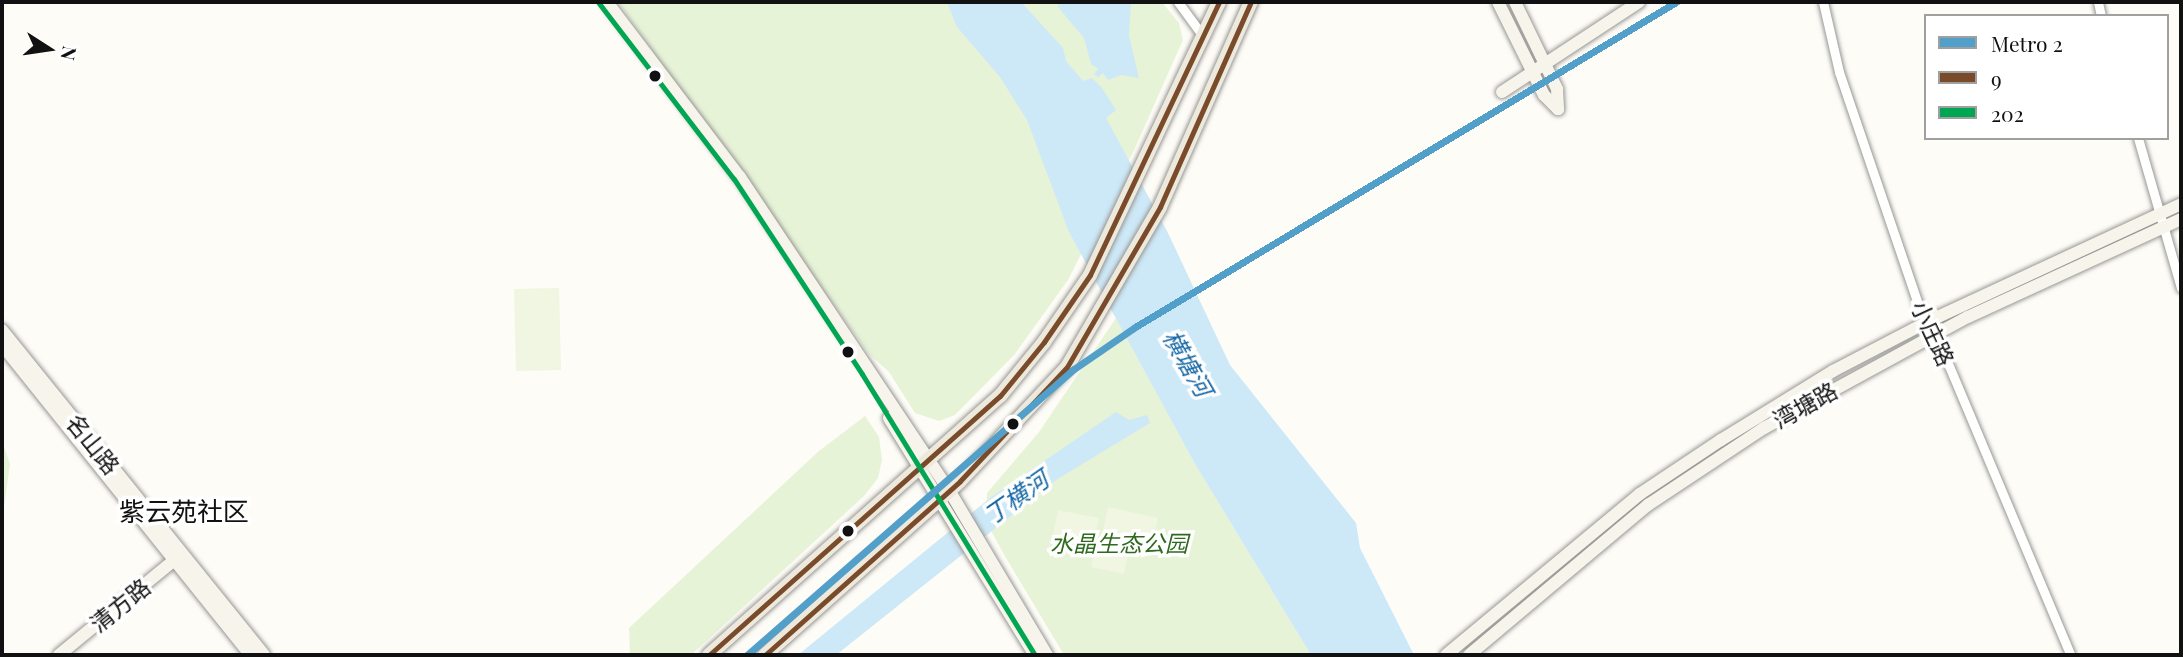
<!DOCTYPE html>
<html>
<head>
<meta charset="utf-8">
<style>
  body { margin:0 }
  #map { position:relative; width:2183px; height:657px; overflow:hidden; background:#fdfcf7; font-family:"Playfair Display","Noto Sans SC",serif }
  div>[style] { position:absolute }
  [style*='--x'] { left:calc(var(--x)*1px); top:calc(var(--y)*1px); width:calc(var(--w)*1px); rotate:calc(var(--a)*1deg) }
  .green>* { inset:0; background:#e7f3d7 }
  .pitch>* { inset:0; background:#f0f6e1 }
  .water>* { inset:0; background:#cde8f7 }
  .roads { filter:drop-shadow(0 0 2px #979795) drop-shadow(0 0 2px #979795) }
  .street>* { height:9px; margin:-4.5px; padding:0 4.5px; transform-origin:4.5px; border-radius:4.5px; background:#fffffe }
  .secondary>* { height:12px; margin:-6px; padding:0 6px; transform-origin:6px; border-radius:6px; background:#f6f4eb }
  .primary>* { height:14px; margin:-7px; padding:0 7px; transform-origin:7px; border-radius:7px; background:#ede9dc }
  .bus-1>* { height:5px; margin:-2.5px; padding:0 2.5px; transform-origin:2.5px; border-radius:2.5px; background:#7a4b2a }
  .bus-2>* { height:5px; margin:-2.5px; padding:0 2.5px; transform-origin:2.5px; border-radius:2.5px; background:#00a651 }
  .metro-1>* { height:7px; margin:-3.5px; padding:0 3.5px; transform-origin:3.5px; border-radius:3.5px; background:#529fc9 }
  .dots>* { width:19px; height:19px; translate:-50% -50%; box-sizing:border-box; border:4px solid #fff; border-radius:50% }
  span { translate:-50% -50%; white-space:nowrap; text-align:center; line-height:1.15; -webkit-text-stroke:7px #fff; paint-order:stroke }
  .street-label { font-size:23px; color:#111 }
  .park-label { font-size:23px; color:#2f6b1f; font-style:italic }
  .water-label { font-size:24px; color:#1768a6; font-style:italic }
  .quarter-label { font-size:26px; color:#111 }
  .frame { position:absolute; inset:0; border:4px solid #111; pointer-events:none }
  .legend { position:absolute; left:1924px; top:14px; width:245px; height:126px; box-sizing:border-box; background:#fff; border:2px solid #a0a0a0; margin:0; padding:9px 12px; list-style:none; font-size:21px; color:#111 }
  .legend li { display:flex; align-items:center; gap:14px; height:35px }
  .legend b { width:35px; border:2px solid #a0a0a0 }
  .north { position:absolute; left:14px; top:14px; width:70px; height:70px; -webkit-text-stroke:5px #fff; paint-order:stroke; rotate:102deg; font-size:19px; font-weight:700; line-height:28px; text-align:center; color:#111 }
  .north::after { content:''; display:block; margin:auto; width:24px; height:32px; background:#111; clip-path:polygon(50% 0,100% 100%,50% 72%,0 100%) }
</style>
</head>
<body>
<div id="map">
  <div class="green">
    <div style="clip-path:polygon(618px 2px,1162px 2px,1179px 23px,1183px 40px,1135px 148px,1068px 280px,1015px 354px,955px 415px,939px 421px,915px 413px,889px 372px,869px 354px)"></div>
    <div style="clip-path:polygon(1116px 318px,1195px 464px,1311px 655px,1064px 655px,1006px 558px,986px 522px,987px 493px,1039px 432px)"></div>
    <div style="clip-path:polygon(865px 416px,879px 437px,882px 460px,878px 478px,864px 496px,691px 655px,630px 655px,629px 628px,819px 451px)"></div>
    <div style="clip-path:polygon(2px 441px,10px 464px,2px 521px)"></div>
  </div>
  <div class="pitch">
    <div style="clip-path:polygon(559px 288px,561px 370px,516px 371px,514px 289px)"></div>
    <div style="clip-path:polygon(1108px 507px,1158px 518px,1152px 546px,1102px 535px)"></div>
    <div style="clip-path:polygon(1058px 510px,1099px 518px,1093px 547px,1052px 538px)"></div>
    <div style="clip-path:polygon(1097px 539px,1130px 546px,1124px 574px,1091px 567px)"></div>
  </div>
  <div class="water">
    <div style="clip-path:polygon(947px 2px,1021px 2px,1063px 48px,1066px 61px,1083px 81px,1092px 78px,1102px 88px,1116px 110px,1106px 118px,1168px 233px,1230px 365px,1356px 523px,1360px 548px,1414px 655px,1311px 655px,1195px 464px,1069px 232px,1027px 120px,1000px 77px,957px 27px)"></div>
    <div style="clip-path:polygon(1063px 2px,1131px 2px,1129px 36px,1139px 78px,1121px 75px,1108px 80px,1103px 73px,1098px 77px,1094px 74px,1098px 69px,1091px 64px,1084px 38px,1057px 6px)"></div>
    <div style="clip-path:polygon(1116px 412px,1129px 420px,1147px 415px,1150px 423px,1056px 480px,836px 655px,798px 655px,990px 498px)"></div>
  </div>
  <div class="roads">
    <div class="street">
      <div style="--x:1178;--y:2;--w:42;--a:53.7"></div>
      <div style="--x:1823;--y:2;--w:72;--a:77.1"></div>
      <div style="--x:1839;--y:72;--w:248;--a:71.2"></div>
      <div style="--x:1919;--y:307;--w:53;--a:62"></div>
      <div style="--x:1944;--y:354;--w:325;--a:67.2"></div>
      <div style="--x:2098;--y:2;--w:14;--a:78"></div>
      <div style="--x:2138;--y:138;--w:156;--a:74"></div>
    </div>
    <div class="secondary">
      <div style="--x:607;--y:2;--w:220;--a:52.8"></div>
      <div style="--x:740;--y:177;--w:376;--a:56.3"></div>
      <div style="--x:949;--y:490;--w:192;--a:59.3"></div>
      <div style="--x:1498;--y:2;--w:104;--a:63.7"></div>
      <div style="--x:1544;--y:95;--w:20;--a:45"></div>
      <div style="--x:1515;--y:2;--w:97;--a:64.2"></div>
      <div style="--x:1557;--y:89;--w:20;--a:87"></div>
      <div style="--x:1502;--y:92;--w:164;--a:-33.3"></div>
      <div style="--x:2;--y:330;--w:417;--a:51.1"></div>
      <div style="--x:2;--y:345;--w:397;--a:51.3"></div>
      <div style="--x:889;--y:418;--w:278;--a:58.4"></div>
      <div style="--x:59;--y:655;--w:154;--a:-39.5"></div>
      <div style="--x:1446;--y:655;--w:252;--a:-39.7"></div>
      <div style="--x:1640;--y:494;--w:97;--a:-33.7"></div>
      <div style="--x:1721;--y:440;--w:132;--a:-31.6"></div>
      <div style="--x:1833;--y:371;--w:106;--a:-27.5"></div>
      <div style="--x:1927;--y:322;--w:280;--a:-24.9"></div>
      <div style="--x:1469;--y:655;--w:234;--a:-40"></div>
      <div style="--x:1648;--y:505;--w:139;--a:-33.6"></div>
      <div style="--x:1764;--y:428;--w:232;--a:-28.6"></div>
      <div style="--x:1968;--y:317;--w:234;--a:-24.7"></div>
    </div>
    <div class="primary">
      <div style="--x:709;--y:655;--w:390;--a:-41.7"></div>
      <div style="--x:1000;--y:396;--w:70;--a:-50.8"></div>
      <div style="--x:1044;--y:342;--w:81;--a:-55.5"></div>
      <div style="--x:1090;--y:275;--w:302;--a:-64.7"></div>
      <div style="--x:765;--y:655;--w:261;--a:-41.7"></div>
      <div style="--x:960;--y:481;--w:156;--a:-46.8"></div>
      <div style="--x:1067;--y:367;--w:185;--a:-59.8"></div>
      <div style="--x:1160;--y:207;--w:224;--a:-66.1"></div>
    </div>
  </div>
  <div class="bus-1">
    <div style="--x:709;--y:655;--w:390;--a:-41.7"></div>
    <div style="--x:1000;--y:396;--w:70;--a:-50.8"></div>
    <div style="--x:1044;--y:342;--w:81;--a:-55.5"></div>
    <div style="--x:1090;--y:275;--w:302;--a:-64.7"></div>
    <div style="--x:765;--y:655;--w:261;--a:-41.7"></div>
    <div style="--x:960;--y:481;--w:156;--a:-46.8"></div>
    <div style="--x:1067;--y:367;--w:185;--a:-59.8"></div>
    <div style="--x:1160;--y:207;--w:224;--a:-66.1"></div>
  </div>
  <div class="bus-2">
    <div style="--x:598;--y:2;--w:223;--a:52.5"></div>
    <div style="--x:734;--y:179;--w:233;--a:56.7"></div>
    <div style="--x:862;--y:374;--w:330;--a:58.4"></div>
  </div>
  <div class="metro-1">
    <div style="--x:747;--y:655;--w:434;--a:-41.2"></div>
    <div style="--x:1074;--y:369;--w:74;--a:-34.5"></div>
    <div style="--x:1135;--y:327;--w:631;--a:-30.99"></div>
  </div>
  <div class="dots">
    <div style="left:655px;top:76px;background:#111"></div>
    <div style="left:848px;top:352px;background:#111"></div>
    <div style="left:1013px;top:424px;background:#111"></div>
    <div style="left:848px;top:531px;background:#111"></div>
  </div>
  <div class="street-label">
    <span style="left:1933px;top:333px;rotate:65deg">小庄路</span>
    <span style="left:1805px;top:405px;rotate:-29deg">湾塘路</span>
    <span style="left:93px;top:444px;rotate:51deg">名山路</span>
    <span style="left:120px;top:605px;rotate:-39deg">清方路</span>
  </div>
  <div class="park-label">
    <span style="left:1119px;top:543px">水晶生态公园</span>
  </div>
  <div class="water-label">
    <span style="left:1188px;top:363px;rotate:60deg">横塘河</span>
    <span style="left:1016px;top:497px;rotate:-35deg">丁横河</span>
  </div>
  <div class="quarter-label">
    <span style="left:184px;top:511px">紫云苑社区</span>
  </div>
  <div class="frame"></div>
  <ul class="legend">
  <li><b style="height:9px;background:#529fc9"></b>Metro 2</li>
  <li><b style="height:9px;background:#7a4b2a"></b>9</li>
  <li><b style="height:9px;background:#00a651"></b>202</li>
  </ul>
  <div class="north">N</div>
</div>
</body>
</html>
